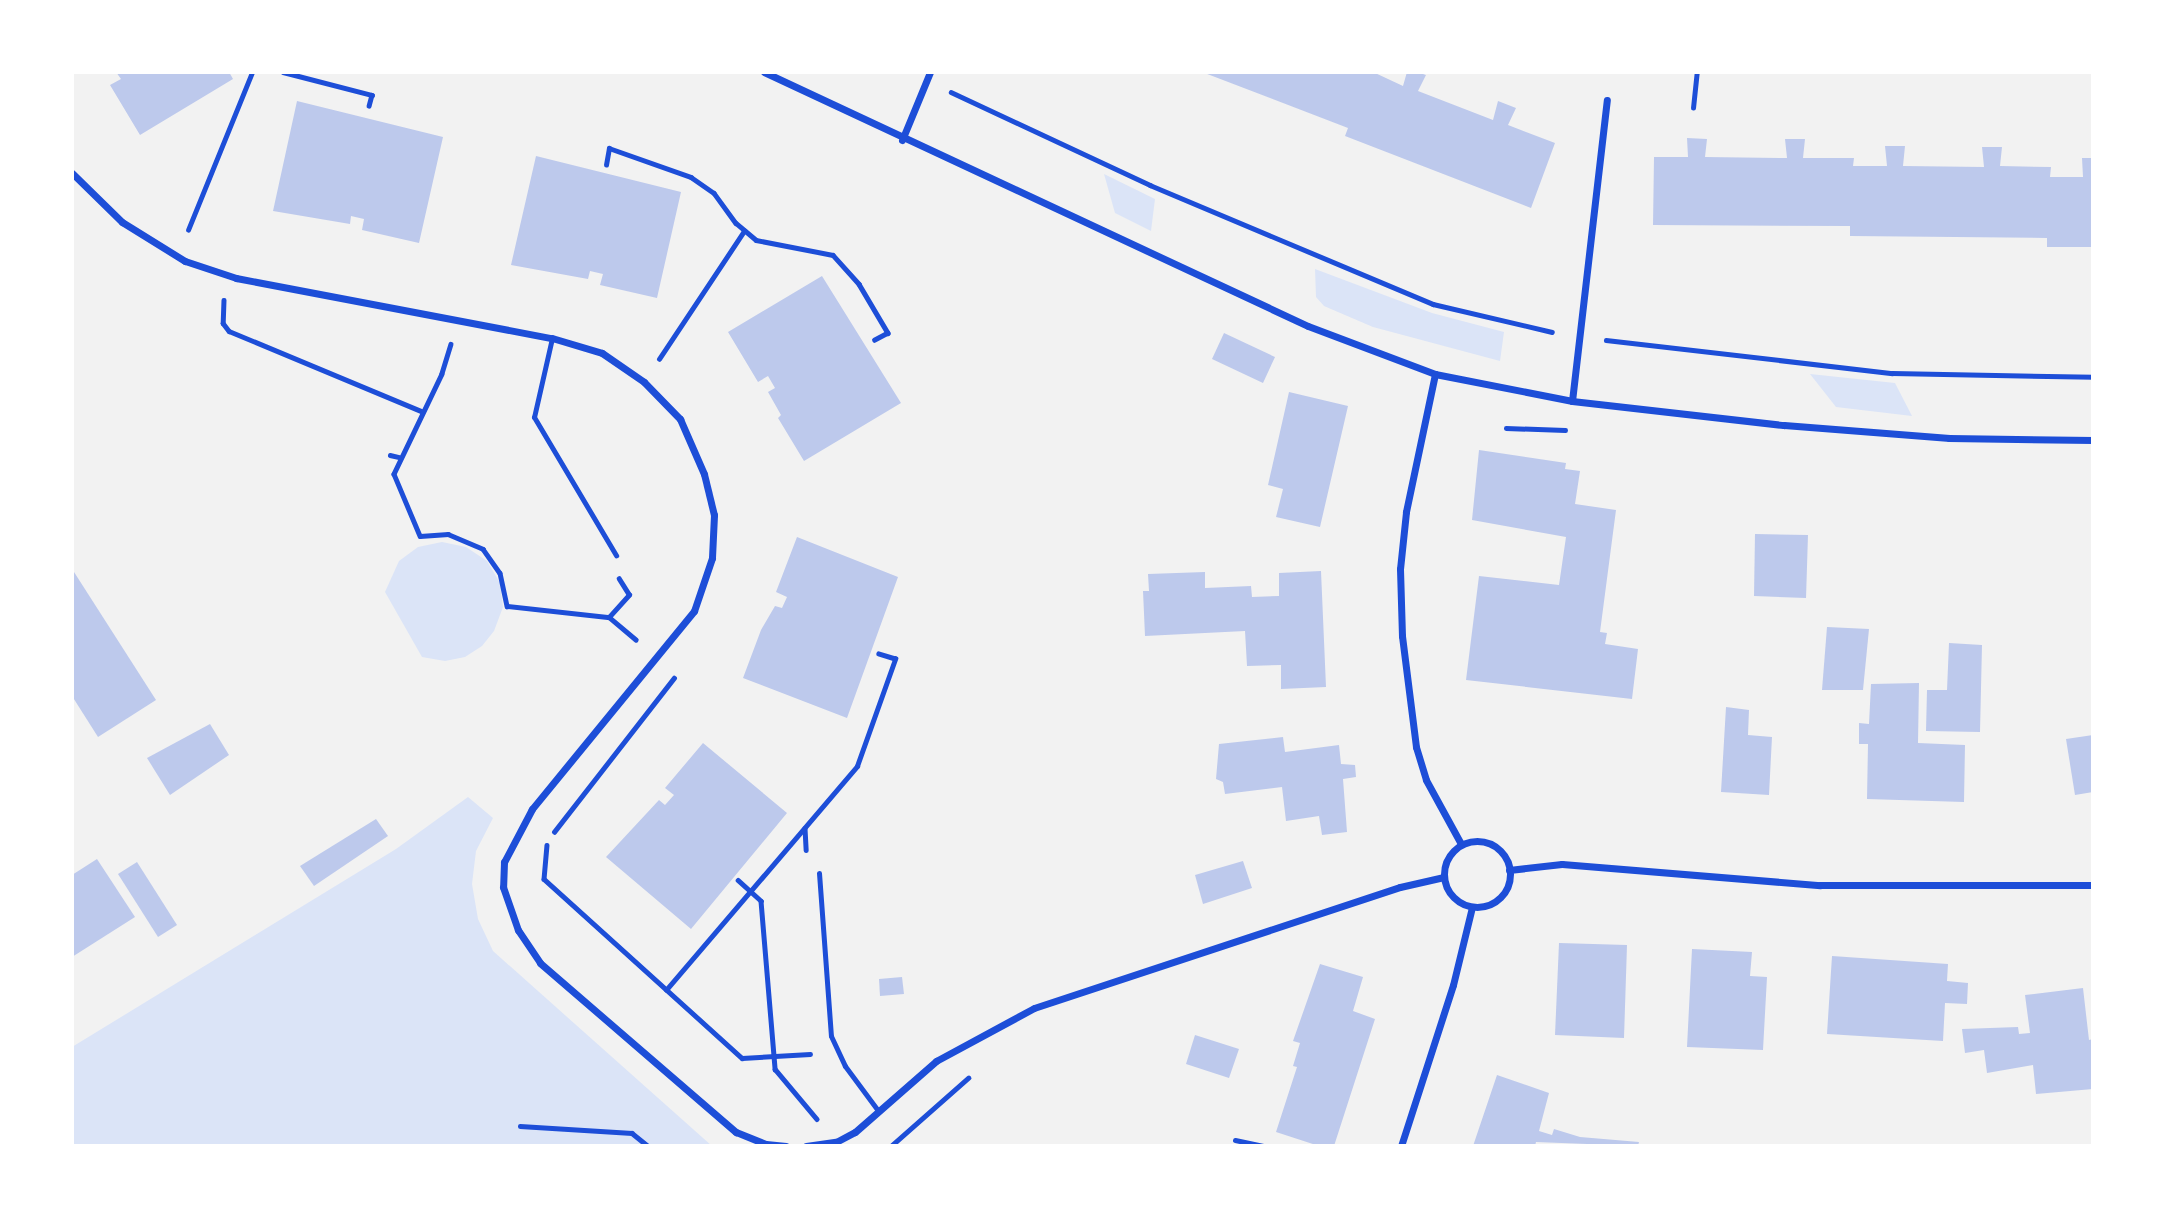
<!DOCTYPE html>
<html>
<head>
<meta charset="utf-8">
<style>
  body { margin:0 }
  #map { position:relative; width:2165px; height:1218px; overflow:hidden; background:#f2f2f2; font-family:"Playfair Display",serif }
  div>[style] { position:absolute }
  [style*='--x'] { left:calc(var(--x)*1px); top:calc(var(--y)*1px); width:calc(var(--w)*1px); rotate:calc(var(--a)*1deg) }
  .green>* { inset:0; background:#dbe4f7 }
  .building>* { inset:0; background:#bdc9ec }
  .path>* { height:4.5px; margin:-2.25px; padding:0 2.25px; transform-origin:2.25px; border-radius:2.25px; background:#1d4ed8 }
  .service>* { height:5px; margin:-2.5px; padding:0 2.5px; transform-origin:2.5px; border-radius:2.5px; background:#1d4ed8 }
  .minor>* { height:7px; margin:-3.5px; padding:0 3.5px; transform-origin:3.5px; border-radius:3.5px; background:#1d4ed8 }
  .minor>.ring { margin:-3.5px; padding:0; box-sizing:content-box; background:none; border:7px solid #1d4ed8; border-radius:50% }
  span { translate:-50% -50%; white-space:nowrap; text-align:center; line-height:1.15; -webkit-text-stroke:5px #fff; paint-order:stroke }
  .frame { position:absolute; inset:0; border:74px solid #fff; pointer-events:none }
</style>
</head>
<body>
<div id="map">
  <div class="green">
    <div style="clip-path:polygon(1104px 174px,1155px 199px,1151px 231px,1115px 213px)"></div>
    <div style="clip-path:polygon(1315px 269px,1432px 313px,1504px 332px,1500px 361px,1373px 327px,1324px 306px,1316px 297px)"></div>
    <div style="clip-path:polygon(1810px 374px,1895px 383px,1912px 416px,1836px 407px)"></div>
    <div style="clip-path:polygon(442px 542px,466px 547px,487px 561px,500px 583px,503px 607px,494px 631px,482px 646px,465px 657px,445px 661px,422px 657px,385px 592px,399px 561px,418px 547px)"></div>
    <div style="clip-path:polygon(468px 797px,493px 818px,476px 851px,472px 884px,478px 919px,493px 951px,712px 1146px,72px 1146px,72px 1047px,396px 849px)"></div>
  </div>
  <div class="building">
    <div style="clip-path:polygon(116px 72px,229px 72px,233px 79px,140px 135px,110px 85px,121px 79px)"></div>
    <div style="clip-path:polygon(1202px 72px,1373px 72px,1403px 86px,1407px 72px,1417px 72px,1426px 75px,1418px 91px,1493px 120px,1498px 101px,1516px 108px,1508px 125px,1555px 143px,1531px 208px,1345px 136px,1348px 128px)"></div>
    <div style="clip-path:polygon(297px 101px,443px 137px,419px 243px,362px 230px,364px 219px,351px 216px,350px 224px,273px 211px)"></div>
    <div style="clip-path:polygon(1687px 138px,1707px 139px,1705px 157px,1787px 158px,1785px 139px,1805px 139px,1803px 158px,1854px 158px,1853px 166px,1887px 166px,1885px 146px,1905px 146px,1903px 166px,1984px 167px,1982px 147px,2002px 147px,2000px 166px,2051px 167px,2050px 177px,2083px 177px,2082px 158px,2093px 158px,2093px 247px,2047px 247px,2047px 238px,1850px 236px,1850px 226px,1653px 225px,1654px 157px,1688px 157px)"></div>
    <div style="clip-path:polygon(536px 156px,681px 192px,657px 298px,600px 285px,603px 274px,590px 271px,588px 279px,511px 265px)"></div>
    <div style="clip-path:polygon(822px 276px,901px 403px,804px 461px,778px 418px,781px 415px,768px 392px,775px 388px,768px 376px,758px 382px,728px 332px)"></div>
    <div style="clip-path:polygon(1224px 333px,1275px 357px,1263px 383px,1212px 359px)"></div>
    <div style="clip-path:polygon(1289px 392px,1348px 406px,1320px 527px,1276px 517px,1283px 489px,1268px 485px)"></div>
    <div style="clip-path:polygon(1479px 450px,1566px 463px,1565px 469px,1580px 471px,1575px 504px,1616px 510px,1600px 632px,1607px 633px,1605px 644px,1638px 649px,1632px 699px,1466px 680px,1479px 576px,1559px 585px,1566px 537px,1472px 520px)"></div>
    <div style="clip-path:polygon(1755px 534px,1808px 535px,1806px 598px,1754px 596px)"></div>
    <div style="clip-path:polygon(797px 537px,898px 577px,847px 718px,743px 678px,761px 630px,775px 606px,782px 608px,787px 597px,776px 592px)"></div>
    <div style="clip-path:polygon(1321px 571px,1326px 687px,1281px 689px,1281px 665px,1247px 666px,1245px 631px,1145px 636px,1143px 591px,1149px 591px,1148px 574px,1205px 572px,1205px 588px,1251px 586px,1252px 597px,1279px 596px,1279px 573px)"></div>
    <div style="clip-path:polygon(74px 572px,156px 700px,98px 737px,72px 696px)"></div>
    <div style="clip-path:polygon(1827px 627px,1869px 629px,1863px 690px,1822px 690px)"></div>
    <div style="clip-path:polygon(1949px 643px,1982px 645px,1980px 732px,1926px 731px,1927px 690px,1947px 690px)"></div>
    <div style="clip-path:polygon(1919px 683px,1918px 743px,1965px 745px,1964px 802px,1867px 799px,1868px 744px,1859px 744px,1859px 723px,1869px 724px,1871px 684px)"></div>
    <div style="clip-path:polygon(1726px 707px,1749px 710px,1748px 735px,1772px 737px,1769px 795px,1721px 792px)"></div>
    <div style="clip-path:polygon(210px 724px,229px 755px,170px 795px,147px 758px)"></div>
    <div style="clip-path:polygon(2093px 735px,2093px 792px,2075px 795px,2066px 739px)"></div>
    <div style="clip-path:polygon(1283px 737px,1285px 752px,1339px 745px,1341px 764px,1355px 765px,1356px 777px,1343px 779px,1347px 832px,1322px 835px,1319px 816px,1286px 821px,1282px 787px,1225px 794px,1223px 782px,1216px 779px,1219px 744px)"></div>
    <div style="clip-path:polygon(703px 743px,787px 813px,691px 929px,606px 857px,659px 800px,665px 805px,674px 795px,665px 788px)"></div>
    <div style="clip-path:polygon(376px 819px,388px 836px,314px 886px,300px 866px)"></div>
    <div style="clip-path:polygon(97px 859px,135px 917px,72px 957px,72px 875px)"></div>
    <div style="clip-path:polygon(1243px 861px,1252px 888px,1203px 904px,1195px 875px)"></div>
    <div style="clip-path:polygon(137px 862px,177px 925px,158px 937px,118px 874px)"></div>
    <div style="clip-path:polygon(1559px 943px,1627px 945px,1624px 1038px,1555px 1035px)"></div>
    <div style="clip-path:polygon(1692px 949px,1752px 952px,1750px 976px,1767px 977px,1763px 1050px,1687px 1047px)"></div>
    <div style="clip-path:polygon(1832px 956px,1948px 964px,1947px 981px,1968px 983px,1967px 1004px,1945px 1003px,1943px 1041px,1827px 1034px)"></div>
    <div style="clip-path:polygon(1320px 964px,1363px 977px,1353px 1011px,1375px 1019px,1334px 1146px,1319px 1146px,1276px 1132px,1297px 1067px,1293px 1066px,1300px 1043px,1293px 1041px)"></div>
    <div style="clip-path:polygon(902px 977px,904px 994px,880px 996px,879px 979px)"></div>
    <div style="clip-path:polygon(2083px 988px,2089px 1040px,2093px 1039px,2093px 1089px,2036px 1094px,2033px 1065px,1987px 1073px,1984px 1050px,1965px 1053px,1962px 1029px,2018px 1027px,2019px 1034px,2030px 1033px,2025px 995px)"></div>
    <div style="clip-path:polygon(1195px 1035px,1239px 1049px,1229px 1078px,1186px 1064px)"></div>
    <div style="clip-path:polygon(1497px 1075px,1549px 1093px,1539px 1131px,1552px 1135px,1554px 1129px,1580px 1137px,1639px 1142px,1638px 1146px,1536px 1142px,1535px 1146px,1473px 1146px)"></div>
  </div>
  <div class="path">
    <div style="--x:283;--y:72;--w:92;--a:14.5"></div>
    <div style="--x:372;--y:95;--w:11;--a:105"></div>
    <div style="--x:951;--y:92;--w:220;--a:25"></div>
    <div style="--x:1150;--y:185;--w:307;--a:22.8"></div>
    <div style="--x:1433;--y:304;--w:122;--a:13.2"></div>
    <div style="--x:1693;--y:108;--w:36;--a:-84"></div>
    <div style="--x:606;--y:165;--w:17;--a:-80"></div>
    <div style="--x:609;--y:148;--w:87;--a:19.5"></div>
    <div style="--x:691;--y:177;--w:28;--a:35"></div>
    <div style="--x:714;--y:193;--w:37;--a:54"></div>
    <div style="--x:736;--y:223;--w:26;--a:40"></div>
    <div style="--x:756;--y:240;--w:78;--a:11"></div>
    <div style="--x:833;--y:255;--w:39;--a:48"></div>
    <div style="--x:859;--y:284;--w:57;--a:59.4"></div>
    <div style="--x:888;--y:333;--w:15;--a:152"></div>
    <div style="--x:188;--y:230;--w:170;--a:-67.9"></div>
    <div style="--x:224;--y:300;--w:23;--a:92"></div>
    <div style="--x:223;--y:323;--w:10;--a:53"></div>
    <div style="--x:229;--y:331;--w:208;--a:22.6"></div>
    <div style="--x:1606;--y:340;--w:288;--a:6.6"></div>
    <div style="--x:1892;--y:373;--w:201;--a:1.1"></div>
    <div style="--x:451;--y:344;--w:31;--a:107"></div>
    <div style="--x:442;--y:374;--w:111;--a:115.6"></div>
    <div style="--x:394;--y:474;--w:67;--a:67.2"></div>
    <div style="--x:420;--y:536;--w:28;--a:-4"></div>
    <div style="--x:448;--y:534;--w:38;--a:23"></div>
    <div style="--x:483;--y:549;--w:29;--a:55"></div>
    <div style="--x:500;--y:573;--w:34;--a:78"></div>
    <div style="--x:507;--y:606;--w:103;--a:6.2"></div>
    <div style="--x:609;--y:617;--w:35;--a:40"></div>
    <div style="--x:659;--y:359;--w:154;--a:-56.4"></div>
    <div style="--x:1506;--y:428;--w:59;--a:1.9"></div>
    <div style="--x:390;--y:455;--w:9;--a:13"></div>
    <div style="--x:609;--y:617;--w:30;--a:-48"></div>
    <div style="--x:629;--y:595;--w:19;--a:-122"></div>
    <div style="--x:805;--y:828;--w:22;--a:87"></div>
    <div style="--x:554;--y:832;--w:195;--a:-52.1"></div>
    <div style="--x:547;--y:845;--w:34;--a:95"></div>
    <div style="--x:544;--y:879;--w:267;--a:42.1"></div>
    <div style="--x:742;--y:1058;--w:68;--a:-3.4"></div>
    <div style="--x:738;--y:880;--w:31;--a:42"></div>
    <div style="--x:761;--y:901;--w:169;--a:85.2"></div>
    <div style="--x:775;--y:1069;--w:65;--a:50"></div>
    <div style="--x:666;--y:990;--w:294;--a:-49.5"></div>
    <div style="--x:857;--y:766;--w:114;--a:-70.4"></div>
    <div style="--x:895;--y:659;--w:17;--a:-163"></div>
    <div style="--x:520;--y:1126;--w:112;--a:3.6"></div>
    <div style="--x:632;--y:1133;--w:21;--a:39"></div>
    <div style="--x:891;--y:1146;--w:103;--a:-41.4"></div>
  </div>
  <div class="service">
    <div style="--x:552;--y:338;--w:81;--a:102.8"></div>
    <div style="--x:534;--y:417;--w:161;--a:59.3"></div>
    <div style="--x:819;--y:873;--w:163;--a:85.8"></div>
    <div style="--x:831;--y:1036;--w:33;--a:65"></div>
    <div style="--x:845;--y:1066;--w:57;--a:53.5"></div>
    <div style="--x:1235;--y:1140;--w:30;--a:12"></div>
  </div>
  <div class="minor">
    <div style="--x:764;--y:72;--w:600;--a:25.03"></div>
    <div style="--x:1308;--y:326;--w:136;--a:20.7"></div>
    <div style="--x:1435;--y:374;--w:140;--a:11.1"></div>
    <div style="--x:1572;--y:401;--w:213;--a:6.5"></div>
    <div style="--x:1784;--y:425;--w:166;--a:4.5"></div>
    <div style="--x:1949;--y:438;--w:144;--a:0.8"></div>
    <div style="--x:902;--y:140;--w:74;--a:-67.6"></div>
    <div style="--x:72;--y:173;--w:70;--a:44.4"></div>
    <div style="--x:122;--y:222;--w:74;--a:31.8"></div>
    <div style="--x:185;--y:261;--w:54;--a:18.4"></div>
    <div style="--x:236;--y:278;--w:322;--a:10.8"></div>
    <div style="--x:552;--y:338;--w:52;--a:16.7"></div>
    <div style="--x:602;--y:353;--w:51;--a:34.6"></div>
    <div style="--x:644;--y:382;--w:52;--a:45.8"></div>
    <div style="--x:680;--y:419;--w:60;--a:66.4"></div>
    <div style="--x:704;--y:474;--w:42;--a:76.3"></div>
    <div style="--x:714;--y:515;--w:43;--a:92.7"></div>
    <div style="--x:712;--y:558;--w:56;--a:108.8"></div>
    <div style="--x:694;--y:611;--w:256;--a:129.3"></div>
    <div style="--x:532;--y:809;--w:60;--a:117.8"></div>
    <div style="--x:504;--y:862;--w:25;--a:92"></div>
    <div style="--x:503;--y:887;--w:46;--a:70.8"></div>
    <div style="--x:518;--y:930;--w:40;--a:56"></div>
    <div style="--x:540;--y:963;--w:259;--a:40.8"></div>
    <div style="--x:736;--y:1132;--w:32;--a:22"></div>
    <div style="--x:766;--y:1144;--w:20;--a:6"></div>
    <div style="--x:1435;--y:374;--w:141;--a:101.9"></div>
    <div style="--x:1406;--y:512;--w:57;--a:96"></div>
    <div style="--x:1400;--y:569;--w:67;--a:88.3"></div>
    <div style="--x:1402;--y:636;--w:112;--a:82.8"></div>
    <div style="--x:1416;--y:747;--w:34;--a:73"></div>
    <div style="--x:1426;--y:780;--w:73;--a:61.3"></div>
    <div style="--x:1572;--y:401;--w:303;--a:-83.4"></div>
    <div class="ring" style="left:1444px;top:841px;width:59px;height:59px"></div>
    <div style="--x:1509;--y:870;--w:53;--a:-6.5"></div>
    <div style="--x:1562;--y:864;--w:259;--a:4.7"></div>
    <div style="--x:1820;--y:885;--w:273;--a:0"></div>
    <div style="--x:806;--y:1146;--w:30;--a:-8"></div>
    <div style="--x:836;--y:1142;--w:21;--a:-28"></div>
    <div style="--x:855;--y:1132;--w:108;--a:-41.2"></div>
    <div style="--x:936;--y:1061;--w:111;--a:-28.4"></div>
    <div style="--x:1034;--y:1008;--w:385;--a:-18.3"></div>
    <div style="--x:1400;--y:887;--w:45;--a:-12.8"></div>
    <div style="--x:1401;--y:1146;--w:169;--a:-72.1"></div>
    <div style="--x:1453;--y:985;--w:80;--a:-76.3"></div>
  </div>
  <div class="frame"></div>
</div>
</body>
</html>
